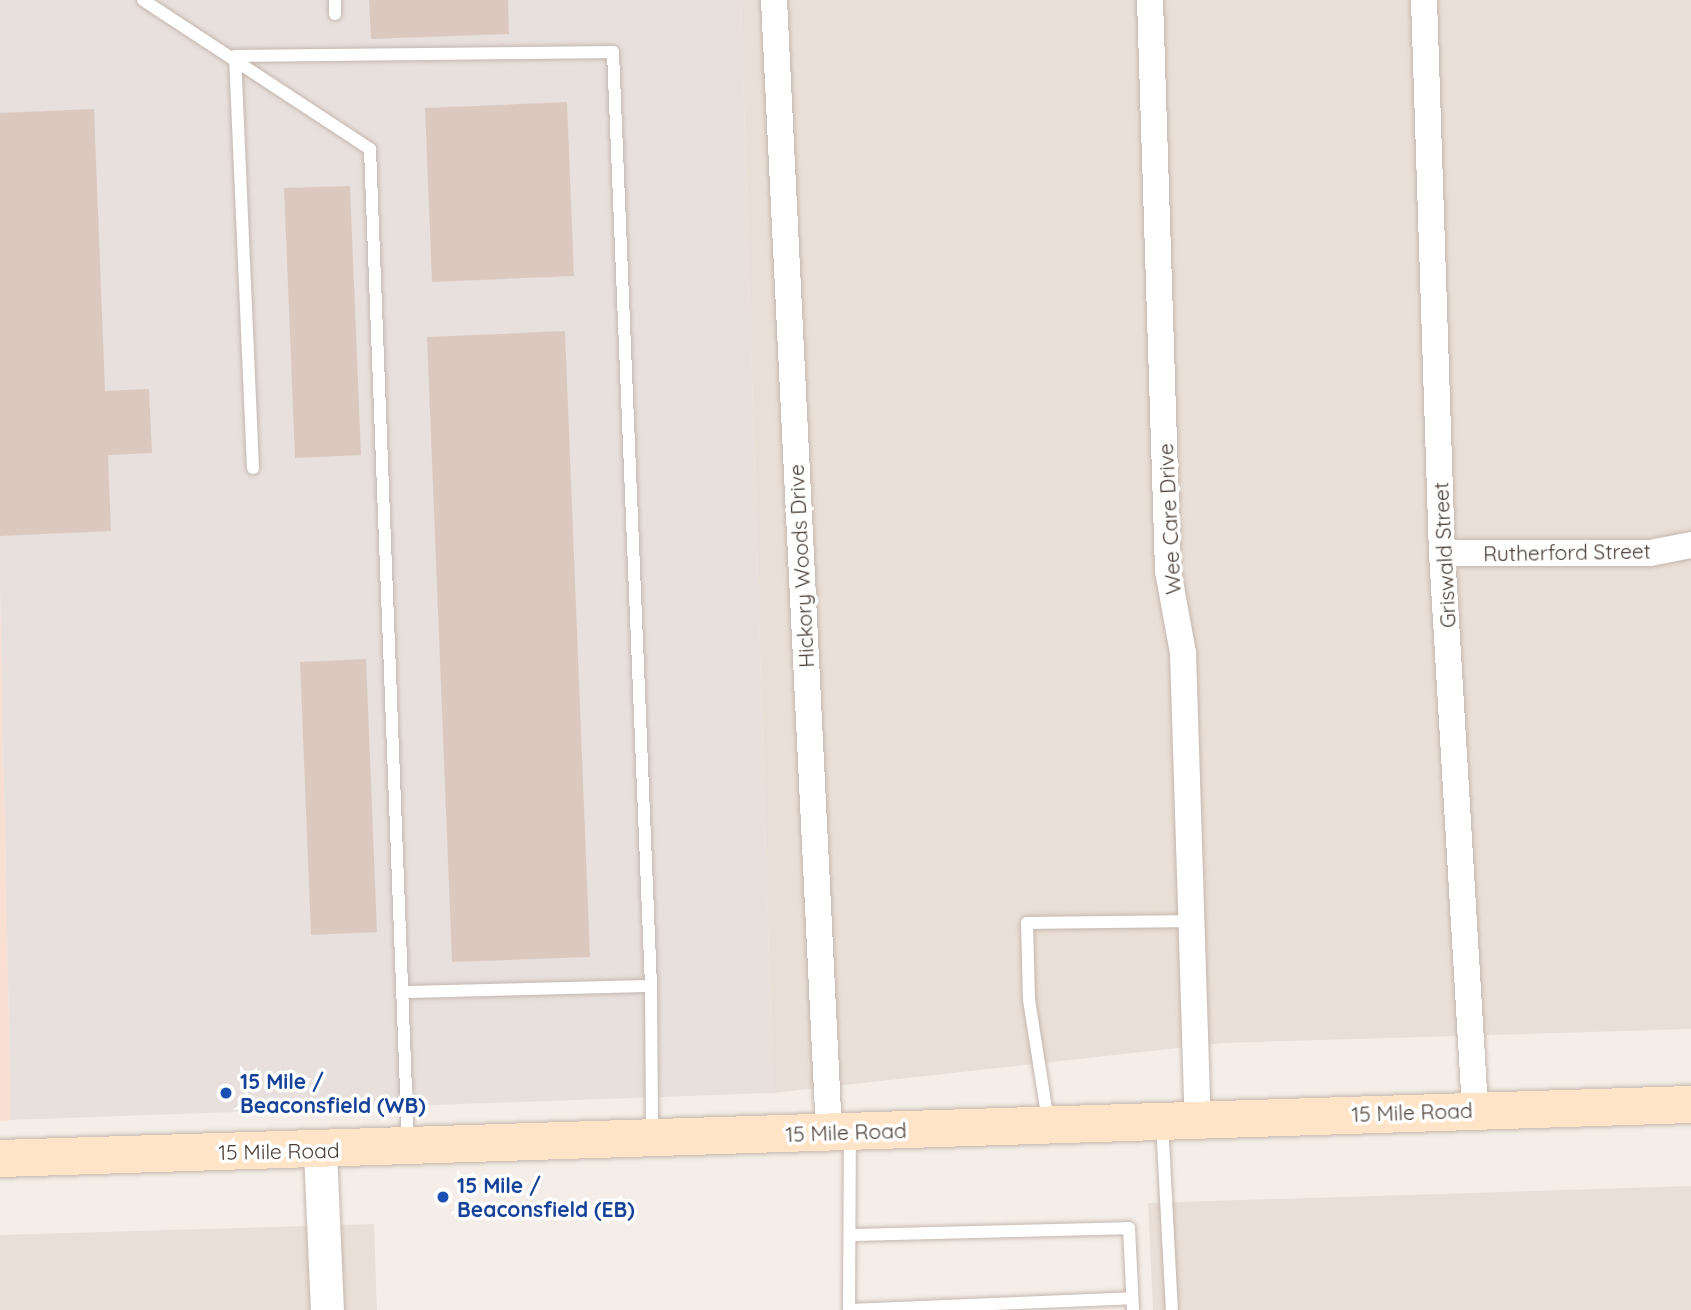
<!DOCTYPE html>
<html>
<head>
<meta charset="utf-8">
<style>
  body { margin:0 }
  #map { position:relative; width:1691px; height:1310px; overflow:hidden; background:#f5eee8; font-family:Quicksand,sans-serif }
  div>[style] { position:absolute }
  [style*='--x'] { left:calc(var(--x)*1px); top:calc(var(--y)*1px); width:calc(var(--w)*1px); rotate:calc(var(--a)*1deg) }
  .residential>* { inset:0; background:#eadfd6 }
  .commercial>* { inset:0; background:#f8dfd2 }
  .industrial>* { inset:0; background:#e8e0dd }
  .building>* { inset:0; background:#dbc9c0 }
  .roads { filter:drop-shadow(0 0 2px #c5b6ad) drop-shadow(0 0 2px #c5b6ad) }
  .service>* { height:12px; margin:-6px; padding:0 6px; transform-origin:6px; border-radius:6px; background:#fff }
  .minor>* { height:26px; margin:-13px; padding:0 13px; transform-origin:13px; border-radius:13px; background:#fff }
  .tertiary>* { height:33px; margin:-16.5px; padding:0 16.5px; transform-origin:16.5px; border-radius:16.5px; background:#fff }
  .secondary>* { height:37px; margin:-18.5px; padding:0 18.5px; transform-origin:18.5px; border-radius:18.5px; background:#ffe4c8 }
  .dots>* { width:19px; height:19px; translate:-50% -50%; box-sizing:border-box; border:4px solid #fff; border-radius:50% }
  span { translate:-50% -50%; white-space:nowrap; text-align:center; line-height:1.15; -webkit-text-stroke:7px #fff; paint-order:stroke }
  .street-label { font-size:21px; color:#493d36 }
  .transit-label { font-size:21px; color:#164399; font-weight:700 }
  .left { translate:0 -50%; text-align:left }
</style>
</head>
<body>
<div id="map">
  <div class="residential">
    <div style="clip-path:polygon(741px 0,1691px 0,1691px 1029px,1223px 1043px,773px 1093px)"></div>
    <div style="clip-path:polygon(1691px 1186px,1691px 1310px,1153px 1310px,1148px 1203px)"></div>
    <div style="clip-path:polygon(374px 1224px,377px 1310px,0 1310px,0 1235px)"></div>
  </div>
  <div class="commercial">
    <div style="clip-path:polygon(0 585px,11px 1120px,0 1121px)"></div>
  </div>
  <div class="industrial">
    <div style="clip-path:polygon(0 0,741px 0,773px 1093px,11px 1120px,0 585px)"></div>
  </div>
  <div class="building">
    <div style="clip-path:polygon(369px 0,508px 0,509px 34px,371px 39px)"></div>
    <div style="clip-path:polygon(567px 102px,574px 276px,432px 282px,425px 108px)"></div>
    <div style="clip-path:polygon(94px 109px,105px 391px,149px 389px,152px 453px,108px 455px,111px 531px,0 536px,0 113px)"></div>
    <div style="clip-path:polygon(350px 186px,361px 455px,295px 458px,284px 188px)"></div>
    <div style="clip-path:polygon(565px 331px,590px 957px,452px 962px,427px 337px)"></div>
    <div style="clip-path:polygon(366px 659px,377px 932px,311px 935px,300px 662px)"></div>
  </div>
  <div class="roads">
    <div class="service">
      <div style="--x:143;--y:0;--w:272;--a:33.3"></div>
      <div style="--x:370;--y:149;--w:995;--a:87.81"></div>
      <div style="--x:335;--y:0;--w:14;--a:90"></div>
      <div style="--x:253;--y:468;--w:412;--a:-92.5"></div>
      <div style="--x:235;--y:56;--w:378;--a:-0.6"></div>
      <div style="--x:613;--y:52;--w:935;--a:87.67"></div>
      <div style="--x:404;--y:992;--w:247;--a:-1.4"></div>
      <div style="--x:651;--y:986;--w:147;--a:89.6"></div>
      <div style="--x:1048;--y:1121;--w:123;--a:-98.9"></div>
      <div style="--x:1029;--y:999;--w:76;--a:-91.5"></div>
      <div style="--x:1027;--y:923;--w:164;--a:-0.7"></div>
      <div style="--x:1162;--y:1122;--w:188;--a:87"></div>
      <div style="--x:850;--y:1235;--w:279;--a:-1.4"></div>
      <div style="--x:1129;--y:1228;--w:82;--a:87.2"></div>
      <div style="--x:849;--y:1310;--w:283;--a:-2.4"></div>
      <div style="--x:849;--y:1310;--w:175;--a:-89.7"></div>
    </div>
    <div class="minor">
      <div style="--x:774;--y:0;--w:1133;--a:87.22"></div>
      <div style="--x:1150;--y:0;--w:571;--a:88.19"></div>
      <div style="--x:1168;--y:571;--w:83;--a:79.6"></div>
      <div style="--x:1183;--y:653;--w:468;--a:88.2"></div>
      <div style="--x:1424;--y:0;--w:553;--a:88.14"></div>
      <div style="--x:1442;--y:553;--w:557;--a:86.6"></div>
      <div style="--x:1442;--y:553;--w:208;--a:0"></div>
      <div style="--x:1650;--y:553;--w:42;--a:-11"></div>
    </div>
    <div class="tertiary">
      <div style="--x:320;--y:1151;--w:159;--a:87.5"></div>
    </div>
    <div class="secondary">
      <div style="--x:0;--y:1158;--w:1692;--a:-1.83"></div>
    </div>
  </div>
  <div class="dots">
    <div style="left:226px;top:1093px;background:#1a4fb4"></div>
    <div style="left:443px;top:1197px;background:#1a4fb4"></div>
  </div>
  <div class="street-label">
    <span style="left:1169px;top:519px;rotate:-93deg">Wee Care Drive</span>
    <span style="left:1567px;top:552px;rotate:-1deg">Rutherford Street</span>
    <span style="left:1444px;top:555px;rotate:-93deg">Griswald Street</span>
    <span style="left:801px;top:566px;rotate:-93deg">Hickory Woods Drive</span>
    <span style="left:1412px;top:1112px;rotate:-2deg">15 Mile Road</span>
    <span style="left:846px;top:1132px;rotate:-2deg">15 Mile Road</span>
    <span style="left:279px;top:1151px;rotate:-1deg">15 Mile Road</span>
  </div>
  <div class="transit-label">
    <span class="left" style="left:240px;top:1093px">15 Mile /<br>Beaconsfield (WB)</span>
    <span class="left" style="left:457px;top:1197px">15 Mile /<br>Beaconsfield (EB)</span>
  </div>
</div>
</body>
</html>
